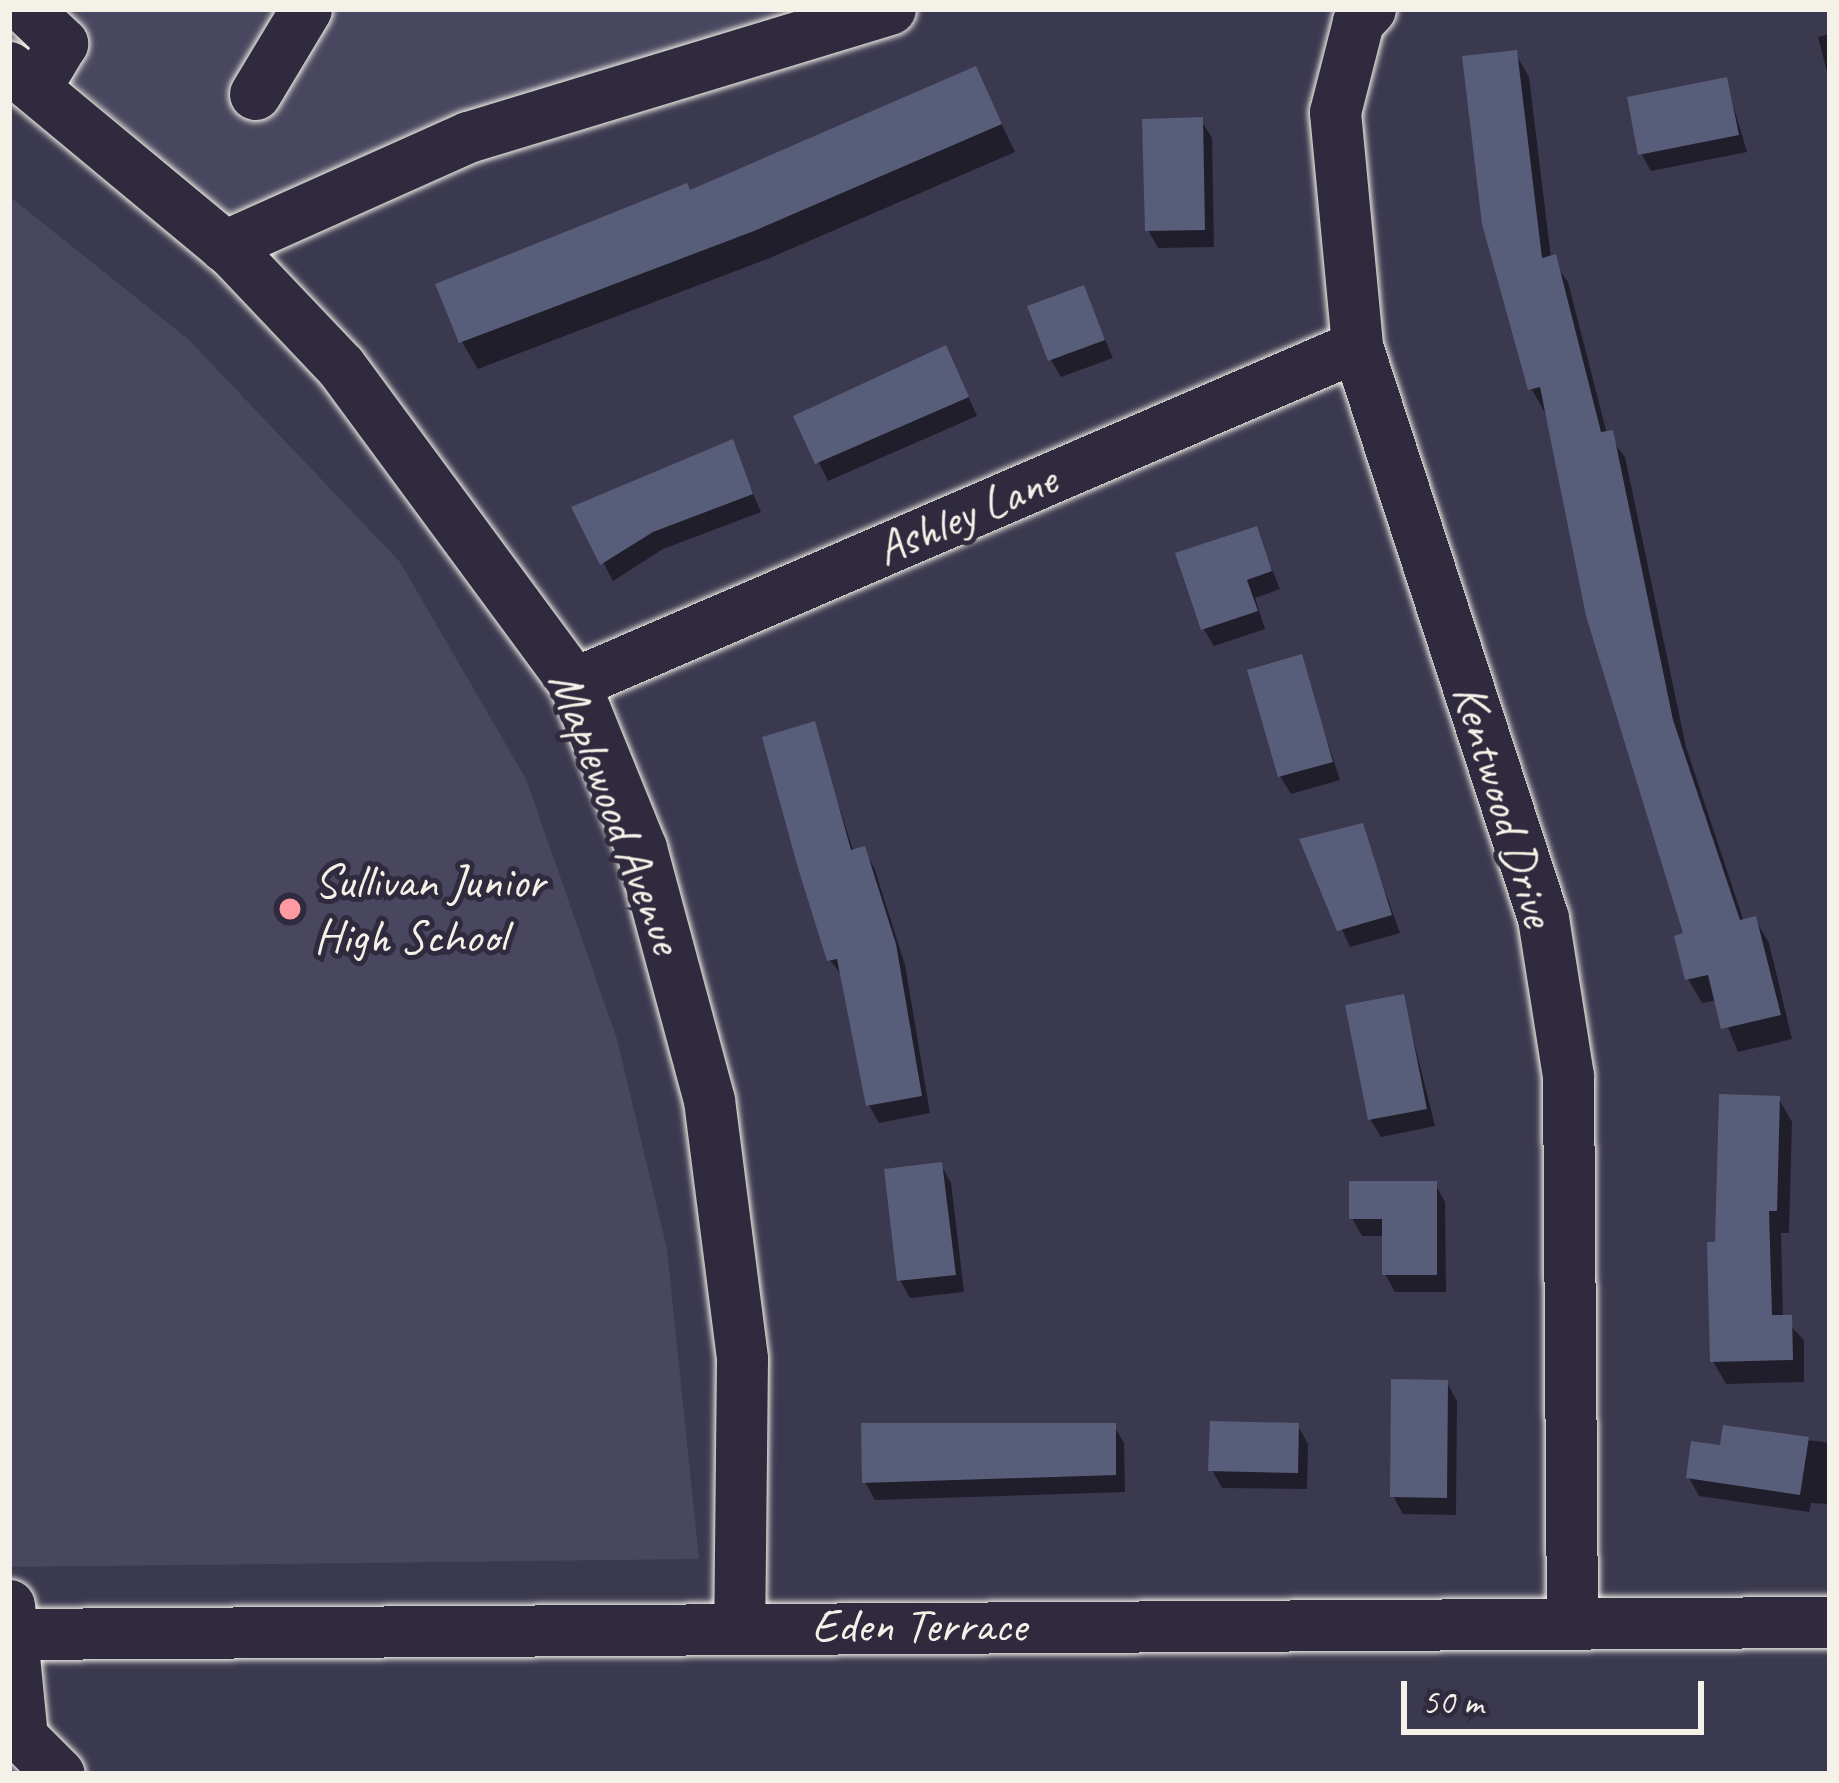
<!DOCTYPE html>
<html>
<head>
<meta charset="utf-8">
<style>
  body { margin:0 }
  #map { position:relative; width:1839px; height:1783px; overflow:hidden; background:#3b394f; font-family:Caveat,sans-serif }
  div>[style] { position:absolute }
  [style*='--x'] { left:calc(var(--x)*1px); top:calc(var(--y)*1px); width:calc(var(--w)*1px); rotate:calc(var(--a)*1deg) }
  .built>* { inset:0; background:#48475f }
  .shadow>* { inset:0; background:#0007 }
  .building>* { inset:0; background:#585d79 }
  .roads { filter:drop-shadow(0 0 3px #f4f1e8) drop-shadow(0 0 3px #f4f1e8) }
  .minor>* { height:51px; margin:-25.5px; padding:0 25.5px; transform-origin:25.5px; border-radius:25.5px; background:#2f2a3d }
  .dots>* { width:33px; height:33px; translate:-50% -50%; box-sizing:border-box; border:6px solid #2f2a3d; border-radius:50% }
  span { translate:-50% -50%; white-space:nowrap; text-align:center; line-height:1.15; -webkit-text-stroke:10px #2f2a3d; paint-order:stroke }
  .street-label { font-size:48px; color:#f4f1e8 }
  .poi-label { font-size:48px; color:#f4f1e8 }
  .left { translate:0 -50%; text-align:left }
  .frame { position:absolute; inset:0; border:12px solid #f4f1e8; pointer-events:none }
  .scale { position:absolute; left:1401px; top:1681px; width:303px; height:54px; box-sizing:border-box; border:6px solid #f4f1e8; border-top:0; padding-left:15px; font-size:36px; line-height:42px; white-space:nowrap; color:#f4f1e8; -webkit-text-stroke:9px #2f2a3d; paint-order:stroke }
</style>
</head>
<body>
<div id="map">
  <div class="built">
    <div style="clip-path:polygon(9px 9px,881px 9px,224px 214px,9px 26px)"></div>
    <div style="clip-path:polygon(9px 196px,188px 339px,400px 562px,526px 779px,617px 1039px,667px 1249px,699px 1559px,9px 1567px)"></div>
  </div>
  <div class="shadow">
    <div style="clip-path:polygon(1830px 34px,1830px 84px,1818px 37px)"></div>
    <div style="clip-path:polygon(1515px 53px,1529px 77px,1551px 258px,1568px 282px,1607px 434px,1625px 457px,1686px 747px,1744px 922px,1755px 919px,1769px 943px,1792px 1039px,1738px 1052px,1717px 1000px,1702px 1003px,1688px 979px,1687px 936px,1545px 413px,1531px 388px)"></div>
    <div style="clip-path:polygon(975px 69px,1015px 152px,770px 258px,478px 369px,462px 342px,439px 285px,690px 193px)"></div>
    <div style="clip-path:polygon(1726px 81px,1747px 152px,1651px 171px,1641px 153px)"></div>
    <div style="clip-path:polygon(1201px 120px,1212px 138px,1214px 247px,1158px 248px,1148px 230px)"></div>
    <div style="clip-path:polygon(1083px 288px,1113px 358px,1061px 377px,1051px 360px)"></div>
    <div style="clip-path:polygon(955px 367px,977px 416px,828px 481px,797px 417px)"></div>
    <div style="clip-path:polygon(731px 443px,761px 512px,663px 549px,613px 581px,575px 509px)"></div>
    <div style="clip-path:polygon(1256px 530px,1280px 589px,1255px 598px,1265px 629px,1214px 646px,1203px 628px)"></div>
    <div style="clip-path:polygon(1300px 657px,1340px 780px,1291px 794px,1280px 776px)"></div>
    <div style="clip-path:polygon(813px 725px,854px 853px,863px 850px,874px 867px,905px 965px,930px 1113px,879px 1123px,869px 1105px,843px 977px,830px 960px)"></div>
    <div style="clip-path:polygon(1362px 827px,1400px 933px,1350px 947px,1302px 842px)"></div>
    <div style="clip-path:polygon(1403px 997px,1435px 1126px,1381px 1137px,1370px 1119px)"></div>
    <div style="clip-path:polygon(1779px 1099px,1792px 1122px,1789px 1233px,1781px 1233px,1783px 1318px,1804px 1340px,1804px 1382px,1726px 1384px,1713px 1361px,1718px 1245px)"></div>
    <div style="clip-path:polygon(941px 1165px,951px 1183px,964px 1292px,910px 1298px,900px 1280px)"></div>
    <div style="clip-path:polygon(1435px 1184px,1445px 1202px,1446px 1292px,1395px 1292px,1385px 1274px,1385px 1236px,1362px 1236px,1352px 1218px)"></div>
    <div style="clip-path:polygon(1447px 1383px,1457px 1401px,1456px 1515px,1403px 1514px,1393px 1496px)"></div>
    <div style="clip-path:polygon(1114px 1426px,1124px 1443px,1125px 1492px,875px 1500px,865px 1482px)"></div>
    <div style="clip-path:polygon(1298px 1426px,1308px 1444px,1307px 1489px,1222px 1488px,1212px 1470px)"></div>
    <div style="clip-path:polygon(1726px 1429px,1830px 1443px,1830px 1504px,1811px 1503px,1809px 1512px,1699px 1496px,1689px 1478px,1723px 1448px)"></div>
  </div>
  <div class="building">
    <div style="clip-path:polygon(1517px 50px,1542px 258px,1556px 254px,1601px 432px,1613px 430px,1673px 720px,1740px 920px,1756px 916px,1781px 1015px,1721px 1029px,1708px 975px,1685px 980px,1674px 936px,1683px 933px,1586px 616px,1540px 387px,1528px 390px,1482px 224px,1462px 56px)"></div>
    <div style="clip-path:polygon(976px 66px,1002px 124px,754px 231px,459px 343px,435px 284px,687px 183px,690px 190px)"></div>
    <div style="clip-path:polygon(1727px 77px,1739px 135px,1638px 155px,1627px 97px)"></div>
    <div style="clip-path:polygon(1203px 117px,1205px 230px,1145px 231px,1142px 119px)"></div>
    <div style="clip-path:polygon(1084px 285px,1105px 340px,1048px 361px,1027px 306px)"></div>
    <div style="clip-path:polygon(946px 345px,969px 397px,815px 464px,793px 416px)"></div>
    <div style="clip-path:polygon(733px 439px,753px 494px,653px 532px,600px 565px,571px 507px)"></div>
    <div style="clip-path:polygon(1257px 526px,1272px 571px,1247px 580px,1258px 611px,1201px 630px,1175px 553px)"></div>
    <div style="clip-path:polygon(1302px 654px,1333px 762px,1278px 777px,1247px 670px)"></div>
    <div style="clip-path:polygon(815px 721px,851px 850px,865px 846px,896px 944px,922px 1096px,866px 1106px,837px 959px,827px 961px,798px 868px,762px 737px)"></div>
    <div style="clip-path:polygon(1363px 823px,1392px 915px,1337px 931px,1299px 839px)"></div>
    <div style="clip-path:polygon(1404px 994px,1427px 1109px,1368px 1120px,1345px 1005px)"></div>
    <div style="clip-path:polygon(1719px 1094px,1780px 1096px,1777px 1211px,1769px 1211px,1772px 1315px,1792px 1315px,1793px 1360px,1710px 1362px,1707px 1242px,1715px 1242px)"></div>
    <div style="clip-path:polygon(942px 1162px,956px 1275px,897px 1281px,884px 1169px)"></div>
    <div style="clip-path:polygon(1349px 1181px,1437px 1181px,1437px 1275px,1382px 1275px,1382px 1219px,1349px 1219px)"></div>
    <div style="clip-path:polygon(1391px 1379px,1448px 1380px,1447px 1498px,1390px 1497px)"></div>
    <div style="clip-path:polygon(1210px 1421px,1299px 1423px,1298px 1473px,1208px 1471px)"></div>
    <div style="clip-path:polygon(861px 1423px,1116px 1423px,1116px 1475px,862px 1483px)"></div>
    <div style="clip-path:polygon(1723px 1425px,1809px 1437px,1800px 1495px,1686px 1478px,1691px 1441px,1720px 1445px)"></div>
  </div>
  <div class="roads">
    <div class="minor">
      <div style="--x:26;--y:9;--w:50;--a:43.4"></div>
      <div style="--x:62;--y:43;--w:52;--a:121"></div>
      <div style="--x:1370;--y:9;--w:18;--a:133"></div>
      <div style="--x:1358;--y:22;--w:93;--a:104.3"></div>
      <div style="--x:1335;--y:112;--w:235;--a:84.6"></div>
      <div style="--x:1357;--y:346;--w:601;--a:71.99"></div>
      <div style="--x:1543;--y:918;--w:159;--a:81"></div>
      <div style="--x:1568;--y:1075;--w:548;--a:89.58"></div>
      <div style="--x:9;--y:67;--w:290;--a:39.7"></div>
      <div style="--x:232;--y:252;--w:158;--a:46.5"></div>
      <div style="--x:341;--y:367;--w:393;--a:53.6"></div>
      <div style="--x:574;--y:683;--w:178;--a:67.9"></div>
      <div style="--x:641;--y:848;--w:261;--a:74.9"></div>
      <div style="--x:709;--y:1100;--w:261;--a:82.7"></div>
      <div style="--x:742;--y:1359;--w:268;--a:90.6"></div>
      <div style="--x:255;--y:94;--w:99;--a:-59"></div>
      <div style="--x:224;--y:246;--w:267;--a:-24.1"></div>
      <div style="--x:468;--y:137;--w:441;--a:-16.9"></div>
      <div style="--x:574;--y:683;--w:852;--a:-23.29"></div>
      <div style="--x:9;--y:1605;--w:133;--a:84.4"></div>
      <div style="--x:22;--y:1737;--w:52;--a:45"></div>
      <div style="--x:9;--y:1634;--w:1821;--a:-0.38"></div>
    </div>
  </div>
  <div class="dots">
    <div style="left:290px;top:909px;background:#ff9aa2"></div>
  </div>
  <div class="street-label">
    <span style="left:966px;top:514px;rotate:-23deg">Ashley Lane</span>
    <span style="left:1504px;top:805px;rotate:73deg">Kentwood Drive</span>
    <span style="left:616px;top:812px;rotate:69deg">Maplewood Avenue</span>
    <span style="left:919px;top:1626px">Eden Terrace</span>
  </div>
  <div class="poi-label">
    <span class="left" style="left:314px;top:909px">Sullivan Junior<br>High School</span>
  </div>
  <div class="frame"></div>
  <div class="scale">50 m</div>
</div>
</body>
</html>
